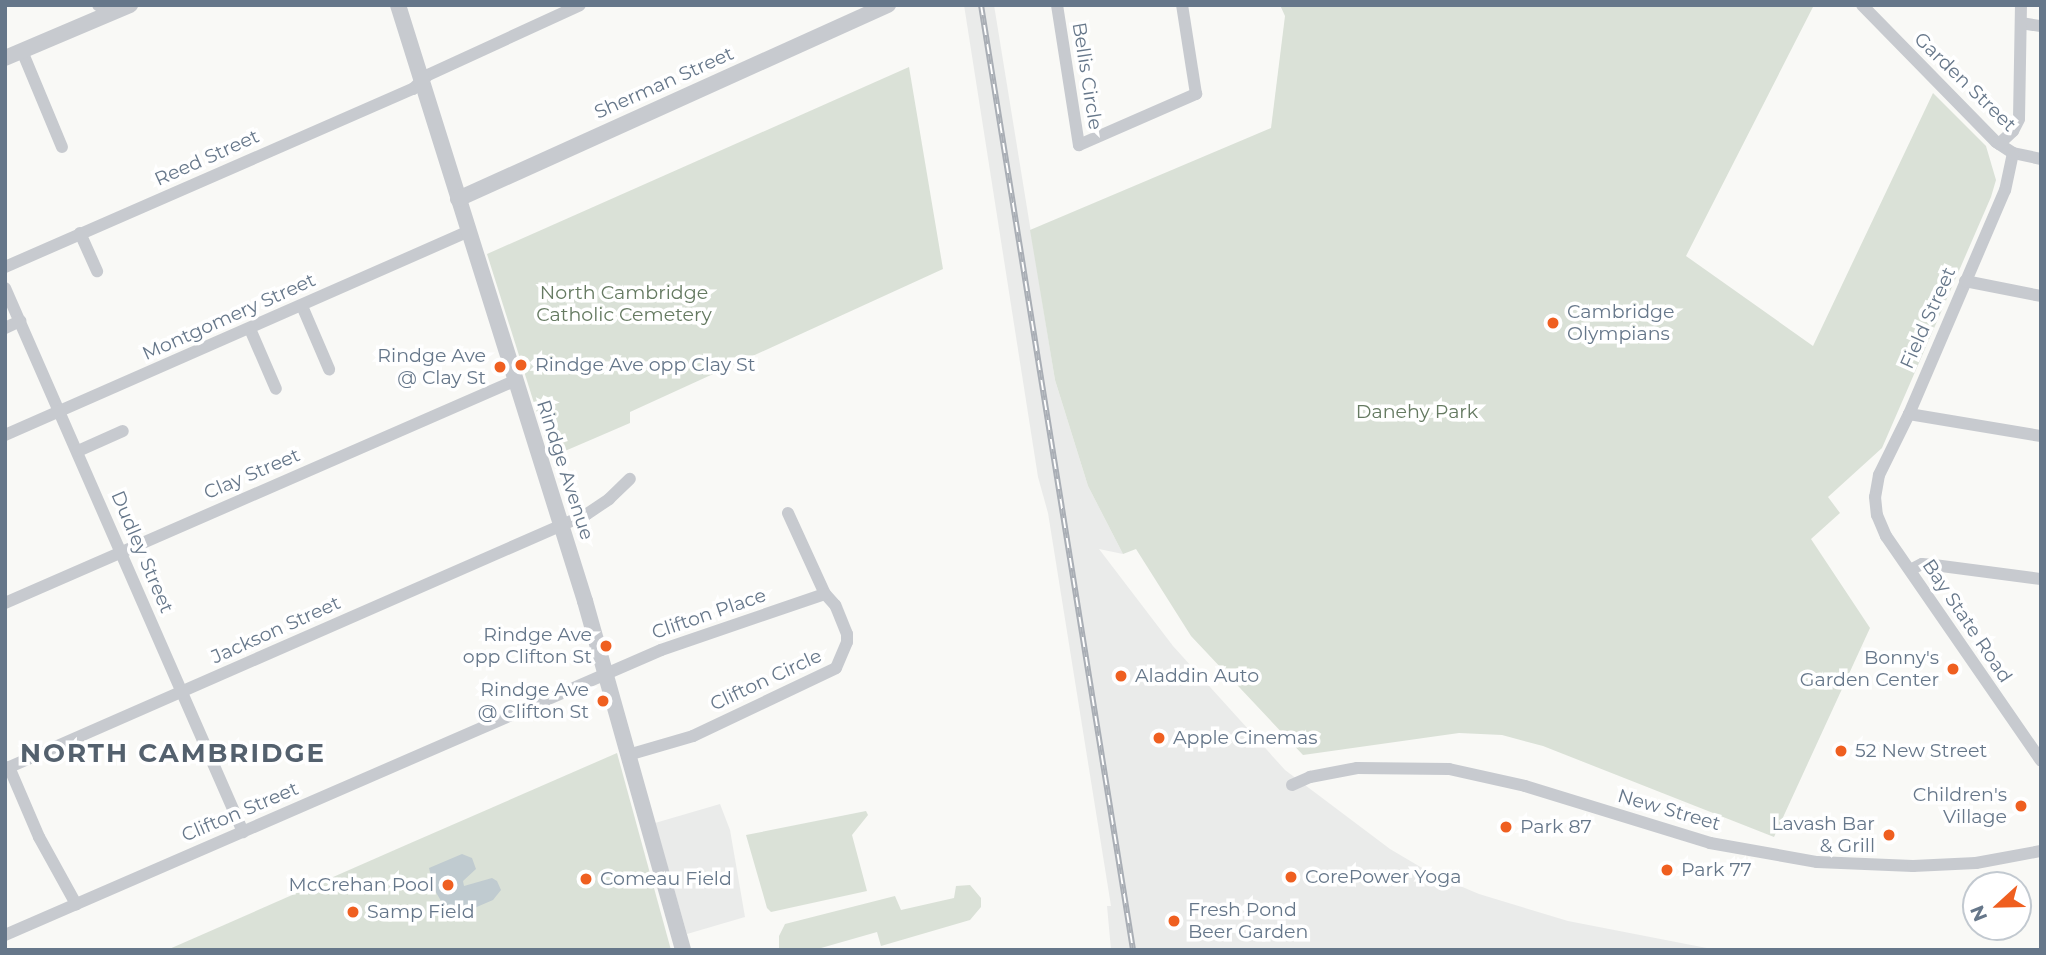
<!DOCTYPE html>
<html>
<head>
<meta charset="utf-8">
<style>
  body { margin:0 }
  #map { position:relative; width:2046px; height:955px; overflow:hidden; background:#f9f9f6; font-family:Montserrat,sans-serif }
  div>[style] { position:absolute }
  [style*='--x'] { left:calc(var(--x)*1px); top:calc(var(--y)*1px); width:calc(var(--w)*1px); rotate:calc(var(--a)*1deg) }
  .built>* { inset:0; background:#eaebea }
  .green>* { inset:0; background:#dae1d7 }
  .water>* { inset:0; background:#c0cbd0 }
  .minor>* { height:12px; margin:-6px; padding:0 6px; transform-origin:6px; border-radius:6px; background:#c7cacf }
  .tertiary>* { height:16px; margin:-8px; padding:0 8px; transform-origin:8px; border-radius:8px; background:#c7cacf }
  .rail>* { height:6px; margin-top:-3px; transform-origin:0; background:repeating-linear-gradient(90deg,#fff 0 10px,#a9aeb5 0 20px); box-sizing:border-box; border-block:2px solid #a9aeb5 }
  .dots>* { width:19px; height:19px; translate:-50% -50%; box-sizing:border-box; border:4px solid #fff; border-radius:50% }
  span { translate:-50% -50%; white-space:nowrap; text-align:center; line-height:1.15; -webkit-text-stroke:7px #fff; paint-order:stroke }
  .street-label { font-size:19px; color:#66778a }
  .park-label { font-size:19px; color:#657a61 }
  .poi-label { font-size:19px; color:#66778a }
  .left { translate:0 -50%; text-align:left }
  .right { translate:-100% -50%; text-align:right }
  .district-label { font-size:26px; color:#54616e; font-weight:700; letter-spacing:2px }
  .frame { position:absolute; inset:0; border:7px solid #66778a; pointer-events:none }
  .north { position:absolute; left:1962px; top:871px; width:70px; height:70px; box-sizing:border-box; background:#fff; border:2px solid #c2c9d0; border-radius:50%; rotate:248deg; font-size:19px; font-weight:700; line-height:28px; text-align:center; color:#66778a }
  .north::after { content:''; display:block; margin:auto; width:24px; height:32px; background:#ef5f20; clip-path:polygon(50% 0,100% 100%,50% 72%,0 100%) }
</style>
</head>
<body>
<div id="map">
  <div class="built">
    <div style="clip-path:polygon(964px 5px,994px 5px,1055px 380px,1088px 486px,1123px 554px,1099px 549px,1173px 646px,1285px 770px,1390px 849px,1434px 875px,1479px 894px,1568px 921px,1717px 950px,1111px 950px,1107px 906px,1111px 906px,1048px 513px,1038px 477px)"></div>
    <div style="clip-path:polygon(720px 804px,730px 830px,745px 917px,687px 934px,655px 823px)"></div>
  </div>
  <div class="green">
    <div style="clip-path:polygon(1280px 5px,1814px 5px,1686px 256px,1813px 346px,1933px 93px,1986px 146px,1996px 180px,1991px 197px,1882px 448px,1828px 497px,1840px 513px,1811px 539px,1870px 628px,1774px 837px,1543px 746px,1502px 735px,1459px 733px,1303px 755px,1191px 636px,1136px 549px,1123px 554px,1088px 486px,1055px 380px,1030px 230px,1271px 128px,1285px 16px)"></div>
    <div style="clip-path:polygon(909px 67px,943px 269px,630px 412px,630px 423px,551px 457px,487px 254px)"></div>
    <div style="clip-path:polygon(617px 753px,671px 950px,167px 950px,406px 845px)"></div>
    <div style="clip-path:polygon(866px 811px,868px 815px,852px 835px,867px 891px,771px 912px,767px 908px,746px 835px)"></div>
    <div style="clip-path:polygon(970px 885px,981px 898px,981px 907px,970px 920px,881px 946px,877px 932px,814px 950px,779px 950px,779px 936px,785px 924px,895px 896px,901px 910px,954px 898px,956px 886px)"></div>
  </div>
  <div class="water">
    <div style="clip-path:polygon(462px 854px,472px 858px,476px 869px,463px 881px,464px 886px,492px 878px,497px 881px,501px 890px,493px 900px,451px 918px,434px 889px,429px 868px)"></div>
  </div>
  <div class="minor">
    <div style="--x:98;--y:5;--w:16;--a:30"></div>
    <div style="--x:1057;--y:5;--w:142;--a:81.1"></div>
    <div style="--x:1079;--y:145;--w:128;--a:-23.6"></div>
    <div style="--x:1196;--y:94;--w:90;--a:-98.9"></div>
    <div style="--x:1862;--y:5;--w:192;--a:45.6"></div>
    <div style="--x:1996;--y:142;--w:20;--a:33"></div>
    <div style="--x:2013;--y:153;--w:29;--a:12"></div>
    <div style="--x:2021;--y:23;--w:20;--a:9"></div>
    <div style="--x:22;--y:51;--w:104;--a:67.4"></div>
    <div style="--x:1999;--y:144;--w:19;--a:-43"></div>
    <div style="--x:2013;--y:131;--w:13;--a:-63"></div>
    <div style="--x:2019;--y:119;--w:114;--a:-89"></div>
    <div style="--x:2013;--y:153;--w:38;--a:102"></div>
    <div style="--x:2005;--y:190;--w:244;--a:113.2"></div>
    <div style="--x:1909;--y:414;--w:68;--a:116.2"></div>
    <div style="--x:1879;--y:475;--w:22;--a:100"></div>
    <div style="--x:1875;--y:497;--w:18;--a:84"></div>
    <div style="--x:1877;--y:515;--w:23;--a:67"></div>
    <div style="--x:1886;--y:536;--w:273;--a:55.4"></div>
    <div style="--x:80;--y:233;--w:42;--a:65.9"></div>
    <div style="--x:5;--y:267;--w:445;--a:-23.6"></div>
    <div style="--x:413;--y:89;--w:21;--a:-43"></div>
    <div style="--x:428;--y:75;--w:167;--a:-24.7"></div>
    <div style="--x:1965;--y:281;--w:77;--a:11.2"></div>
    <div style="--x:5;--y:288;--w:594;--a:66.37"></div>
    <div style="--x:302;--y:306;--w:69;--a:66.8"></div>
    <div style="--x:5;--y:328;--w:17;--a:-25"></div>
    <div style="--x:250;--y:329;--w:65;--a:66.6"></div>
    <div style="--x:1909;--y:414;--w:134;--a:9.5"></div>
    <div style="--x:5;--y:435;--w:505;--a:-23.72"></div>
    <div style="--x:78;--y:451;--w:49;--a:-24"></div>
    <div style="--x:1910;--y:570;--w:13;--a:-27"></div>
    <div style="--x:1922;--y:564;--w:12;--a:5"></div>
    <div style="--x:1934;--y:565;--w:108;--a:7.5"></div>
    <div style="--x:5;--y:603;--w:555;--a:-23.56"></div>
    <div style="--x:628;--y:755;--w:68;--a:-16.3"></div>
    <div style="--x:693;--y:736;--w:158;--a:-25.4"></div>
    <div style="--x:836;--y:668;--w:28;--a:-67"></div>
    <div style="--x:847;--y:642;--w:8;--a:-90"></div>
    <div style="--x:847;--y:634;--w:31;--a:-112"></div>
    <div style="--x:835;--y:605;--w:15;--a:-132"></div>
    <div style="--x:825;--y:594;--w:89;--a:-114.6"></div>
    <div style="--x:9;--y:767;--w:76;--a:66.8"></div>
    <div style="--x:39;--y:837;--w:77;--a:61.1"></div>
    <div style="--x:5;--y:769;--w:635;--a:-23.66"></div>
    <div style="--x:587;--y:514;--w:27;--a:-34"></div>
    <div style="--x:609;--y:499;--w:29;--a:-44"></div>
    <div style="--x:1292;--y:785;--w:20;--a:-24"></div>
    <div style="--x:1310;--y:777;--w:48;--a:-10.8"></div>
    <div style="--x:1357;--y:768;--w:92;--a:0.6"></div>
    <div style="--x:1449;--y:769;--w:78;--a:12.6"></div>
    <div style="--x:1525;--y:786;--w:194;--a:17.1"></div>
    <div style="--x:1710;--y:843;--w:109;--a:10.1"></div>
    <div style="--x:1817;--y:862;--w:96;--a:2.4"></div>
    <div style="--x:1913;--y:866;--w:63;--a:-2.7"></div>
    <div style="--x:1976;--y:863;--w:66;--a:-10.5"></div>
    <div style="--x:5;--y:935;--w:715;--a:-23.48"></div>
    <div style="--x:661;--y:650;--w:173;--a:-18.9"></div>
  </div>
  <div class="tertiary">
    <div style="--x:398;--y:5;--w:625;--a:72.58"></div>
    <div style="--x:585;--y:601;--w:362;--a:74.3"></div>
    <div style="--x:5;--y:58;--w:136;--a:-23"></div>
    <div style="--x:458;--y:199;--w:472;--a:-24.3"></div>
  </div>
  <div class="rail">
    <div style="--x:981;--y:5;--w:957;--a:80.86"></div>
  </div>
  <div class="dots">
    <div style="left:1553px;top:323px;background:#ef5f20"></div>
    <div style="left:521px;top:365px;background:#ef5f20"></div>
    <div style="left:500px;top:367px;background:#ef5f20"></div>
    <div style="left:606px;top:646px;background:#ef5f20"></div>
    <div style="left:1953px;top:669px;background:#ef5f20"></div>
    <div style="left:1121px;top:676px;background:#ef5f20"></div>
    <div style="left:603px;top:701px;background:#ef5f20"></div>
    <div style="left:1159px;top:738px;background:#ef5f20"></div>
    <div style="left:1841px;top:751px;background:#ef5f20"></div>
    <div style="left:2021px;top:806px;background:#ef5f20"></div>
    <div style="left:1506px;top:827px;background:#ef5f20"></div>
    <div style="left:1889px;top:835px;background:#ef5f20"></div>
    <div style="left:1667px;top:870px;background:#ef5f20"></div>
    <div style="left:1291px;top:877px;background:#ef5f20"></div>
    <div style="left:586px;top:879px;background:#ef5f20"></div>
    <div style="left:448px;top:885px;background:#ef5f20"></div>
    <div style="left:353px;top:912px;background:#ef5f20"></div>
    <div style="left:1174px;top:921px;background:#ef5f20"></div>
  </div>
  <div class="street-label">
    <span style="left:1087px;top:76px;rotate:81deg">Bellis Circle</span>
    <span style="left:1965px;top:82px;rotate:44deg">Garden Street</span>
    <span style="left:664px;top:83px;rotate:-24deg">Sherman Street</span>
    <span style="left:207px;top:158px;rotate:-24deg">Reed Street</span>
    <span style="left:229px;top:317px;rotate:-24deg">Montgomery Street</span>
    <span style="left:1928px;top:318px;rotate:-66deg">Field Street</span>
    <span style="left:565px;top:470px;rotate:72deg">Rindge Avenue</span>
    <span style="left:252px;top:474px;rotate:-23deg">Clay Street</span>
    <span style="left:142px;top:552px;rotate:67deg">Dudley Street</span>
    <span style="left:709px;top:614px;rotate:-19deg">Clifton Place</span>
    <span style="left:1967px;top:621px;rotate:56deg">Bay State Road</span>
    <span style="left:276px;top:630px;rotate:-24deg">Jackson Street</span>
    <span style="left:766px;top:680px;rotate:-25deg">Clifton Circle</span>
    <span style="left:1669px;top:810px;rotate:16deg">New Street</span>
    <span style="left:240px;top:812px;rotate:-23deg">Clifton Street</span>
  </div>
  <div class="park-label">
    <span style="left:624px;top:304px">North Cambridge<br>Catholic Cemetery</span>
    <span style="left:1417px;top:412px">Danehy Park</span>
  </div>
  <div class="poi-label">
    <span class="left" style="left:1567px;top:323px">Cambridge<br>Olympians</span>
    <span class="right" style="left:486px;top:367px">Rindge Ave<br>@ Clay St</span>
    <span class="left" style="left:535px;top:365px">Rindge Ave opp Clay St</span>
    <span class="right" style="left:592px;top:646px">Rindge Ave<br>opp Clifton St</span>
    <span class="right" style="left:1939px;top:669px">Bonny's<br>Garden Center</span>
    <span class="left" style="left:1135px;top:676px">Aladdin Auto</span>
    <span class="right" style="left:589px;top:701px">Rindge Ave<br>@ Clifton St</span>
    <span class="left" style="left:1173px;top:738px">Apple Cinemas</span>
    <span class="left" style="left:1855px;top:751px">52 New Street</span>
    <span class="right" style="left:2007px;top:806px">Children's<br>Village</span>
    <span class="right" style="left:1875px;top:835px">Lavash Bar<br>&amp; Grill</span>
    <span class="left" style="left:1520px;top:827px">Park 87</span>
    <span class="left" style="left:1681px;top:870px">Park 77</span>
    <span class="left" style="left:1305px;top:877px">CorePower Yoga</span>
    <span class="left" style="left:600px;top:879px">Comeau Field</span>
    <span class="right" style="left:434px;top:885px">McCrehan Pool</span>
    <span class="left" style="left:1188px;top:921px">Fresh Pond<br>Beer Garden</span>
    <span class="left" style="left:367px;top:912px">Samp Field</span>
  </div>
  <div class="district-label">
    <span style="left:173px;top:754px">NORTH CAMBRIDGE</span>
  </div>
  <div class="frame"></div>
  <div class="north">N</div>
</div>
</body>
</html>
